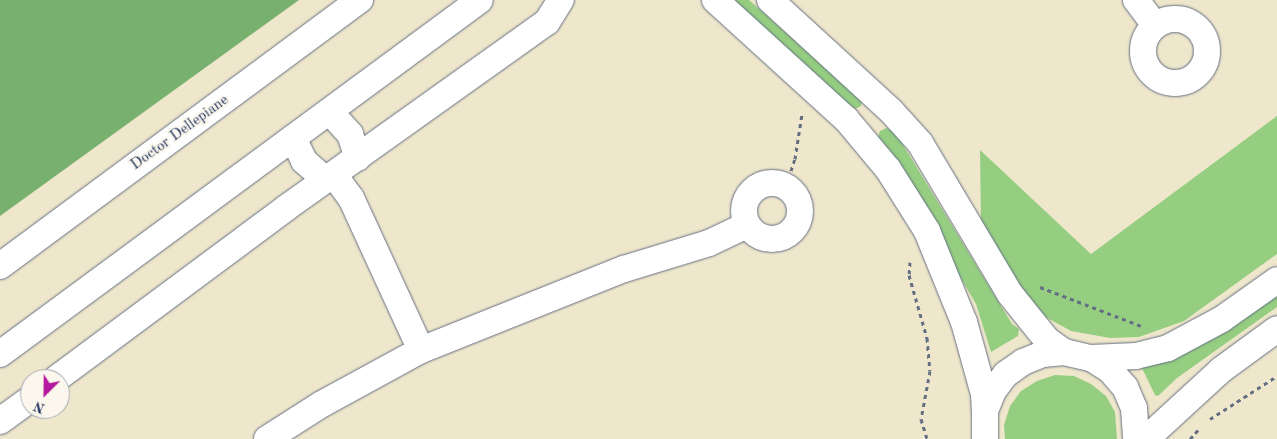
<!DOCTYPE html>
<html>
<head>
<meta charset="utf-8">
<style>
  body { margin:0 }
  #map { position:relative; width:1277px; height:439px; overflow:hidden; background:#efe7cb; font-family:"Old Standard TT",serif }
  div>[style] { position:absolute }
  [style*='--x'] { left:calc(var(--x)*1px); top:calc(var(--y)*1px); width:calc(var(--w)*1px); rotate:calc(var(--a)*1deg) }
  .green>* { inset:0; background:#95ce81 }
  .forest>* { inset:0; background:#78b16f }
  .path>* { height:3px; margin-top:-1.5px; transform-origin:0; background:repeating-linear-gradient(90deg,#656f84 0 4px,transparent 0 8px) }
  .roads { filter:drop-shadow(0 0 1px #656f84) drop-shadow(0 0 1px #656f84) }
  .minor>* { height:26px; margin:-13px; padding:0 13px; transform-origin:13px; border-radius:13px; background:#fff }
  .minor>.ring { margin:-13px; padding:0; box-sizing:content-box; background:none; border:26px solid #fff; border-radius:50% }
  span { translate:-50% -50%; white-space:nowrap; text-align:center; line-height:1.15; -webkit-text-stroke:4px #fbf7ec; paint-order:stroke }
  .street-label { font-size:15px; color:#1b2f5e }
  .north { position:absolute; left:20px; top:369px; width:50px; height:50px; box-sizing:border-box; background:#fbf7ec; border:1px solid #a1a7b3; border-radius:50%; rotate:203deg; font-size:14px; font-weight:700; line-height:20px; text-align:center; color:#1b2f5e }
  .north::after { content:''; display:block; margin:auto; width:18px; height:22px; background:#b5179e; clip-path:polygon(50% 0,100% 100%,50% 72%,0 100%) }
</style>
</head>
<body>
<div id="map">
  <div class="green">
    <div style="clip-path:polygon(732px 0,749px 0,855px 94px,862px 101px,861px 106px,855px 109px,849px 105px)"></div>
    <div style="clip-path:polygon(1277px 116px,1277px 254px,1184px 321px,1139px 337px,1110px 338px,1071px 331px,1031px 309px,981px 227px,980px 150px,1091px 254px)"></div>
    <div style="clip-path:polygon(886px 128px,894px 131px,900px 140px,1012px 324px,1019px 329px,1018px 336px,991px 352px,976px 304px,878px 137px,880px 131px)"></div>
    <div style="clip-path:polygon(1277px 290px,1277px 307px,1177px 378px,1158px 396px,1155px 395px,1141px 366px)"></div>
    <div style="clip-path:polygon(1055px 375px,1074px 376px,1091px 384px,1106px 396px,1115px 412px,1117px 439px,1005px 439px,1004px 425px,1010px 406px,1021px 391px,1037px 381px)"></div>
  </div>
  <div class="forest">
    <div style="clip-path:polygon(0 0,299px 0,0 216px)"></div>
  </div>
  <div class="path">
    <div style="--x:786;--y:186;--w:28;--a:-72"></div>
    <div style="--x:795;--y:159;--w:46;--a:-81.2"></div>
    <div style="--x:910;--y:262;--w:13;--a:94"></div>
    <div style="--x:909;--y:275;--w:66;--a:74.1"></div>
    <div style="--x:927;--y:338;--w:33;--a:85"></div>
    <div style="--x:930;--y:371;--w:49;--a:100.6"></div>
    <div style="--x:921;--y:419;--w:21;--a:73"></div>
    <div style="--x:1040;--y:287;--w:111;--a:21"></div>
    <div style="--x:1210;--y:419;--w:80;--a:-32.7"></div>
    <div style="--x:1190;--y:439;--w:15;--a:-48"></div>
  </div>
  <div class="roads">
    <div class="minor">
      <div style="--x:715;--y:0;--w:177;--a:42.3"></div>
      <div style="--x:846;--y:119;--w:65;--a:50"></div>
      <div style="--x:888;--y:169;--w:73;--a:57.8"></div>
      <div style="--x:927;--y:231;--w:98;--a:67.9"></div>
      <div style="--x:964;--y:322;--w:75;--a:74.5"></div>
      <div style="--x:984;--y:394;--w:17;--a:87"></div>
      <div style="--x:770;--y:0;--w:164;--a:42.5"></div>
      <div style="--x:891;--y:111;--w:43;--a:47.8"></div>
      <div style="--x:920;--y:143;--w:176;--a:59.2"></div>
      <div style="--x:1010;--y:294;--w:59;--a:51.2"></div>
      <div style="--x:1047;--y:340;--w:21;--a:35"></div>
      <div style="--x:1136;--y:0;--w:31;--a:53"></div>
      <div class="ring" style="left:1143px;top:19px;width:38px;height:38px"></div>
      <div style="--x:330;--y:112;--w:30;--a:48"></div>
      <div style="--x:350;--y:134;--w:25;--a:72"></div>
      <div style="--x:293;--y:138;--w:25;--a:64"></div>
      <div style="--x:304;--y:161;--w:29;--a:41"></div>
      <div style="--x:334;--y:175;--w:29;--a:54"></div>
      <div style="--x:351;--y:198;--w:167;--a:65.3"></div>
      <div class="ring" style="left:744px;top:183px;width:30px;height:30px"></div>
      <div style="--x:0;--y:266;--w:448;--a:-36.5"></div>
      <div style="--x:0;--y:354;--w:596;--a:-36.41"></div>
      <div style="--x:1091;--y:358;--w:45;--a:-2.5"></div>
      <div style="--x:1136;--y:356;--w:33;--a:-14"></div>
      <div style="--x:1168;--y:348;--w:61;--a:-28.2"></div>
      <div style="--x:1222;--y:319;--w:67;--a:-35.3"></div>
      <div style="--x:56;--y:379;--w:287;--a:-36.6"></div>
      <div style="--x:286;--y:208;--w:320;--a:-35.5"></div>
      <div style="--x:547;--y:22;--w:26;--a:-58"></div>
      <div style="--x:0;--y:421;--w:37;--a:-36"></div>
      <div style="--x:267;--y:439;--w:65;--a:-32.5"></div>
      <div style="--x:322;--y:404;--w:113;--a:-28.6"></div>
      <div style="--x:421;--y:350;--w:219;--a:-21.8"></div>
      <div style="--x:624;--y:269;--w:89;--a:-17"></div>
      <div style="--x:709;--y:243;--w:42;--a:-25.3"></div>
      <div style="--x:985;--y:439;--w:28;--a:-90"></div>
      <div style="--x:985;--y:411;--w:22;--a:-68"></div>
      <div style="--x:993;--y:391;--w:21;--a:-53"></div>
      <div style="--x:1006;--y:374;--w:21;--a:-35"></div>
      <div style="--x:1023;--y:362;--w:22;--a:-22"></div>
      <div style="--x:1043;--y:354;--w:21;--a:-5"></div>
      <div style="--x:1064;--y:352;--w:28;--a:13"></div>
      <div style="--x:1091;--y:358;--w:22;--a:32"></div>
      <div style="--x:1110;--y:370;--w:23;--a:49"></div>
      <div style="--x:1125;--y:387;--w:23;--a:67"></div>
      <div style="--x:1134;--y:408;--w:31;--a:86"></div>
      <div style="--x:1146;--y:439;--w:102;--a:-42.6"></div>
      <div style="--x:1221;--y:370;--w:69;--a:-36.2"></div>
    </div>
  </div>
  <div class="street-label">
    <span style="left:180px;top:133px;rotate:-36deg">Doctor Dellepiane</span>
  </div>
  <div class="north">N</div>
</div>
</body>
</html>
